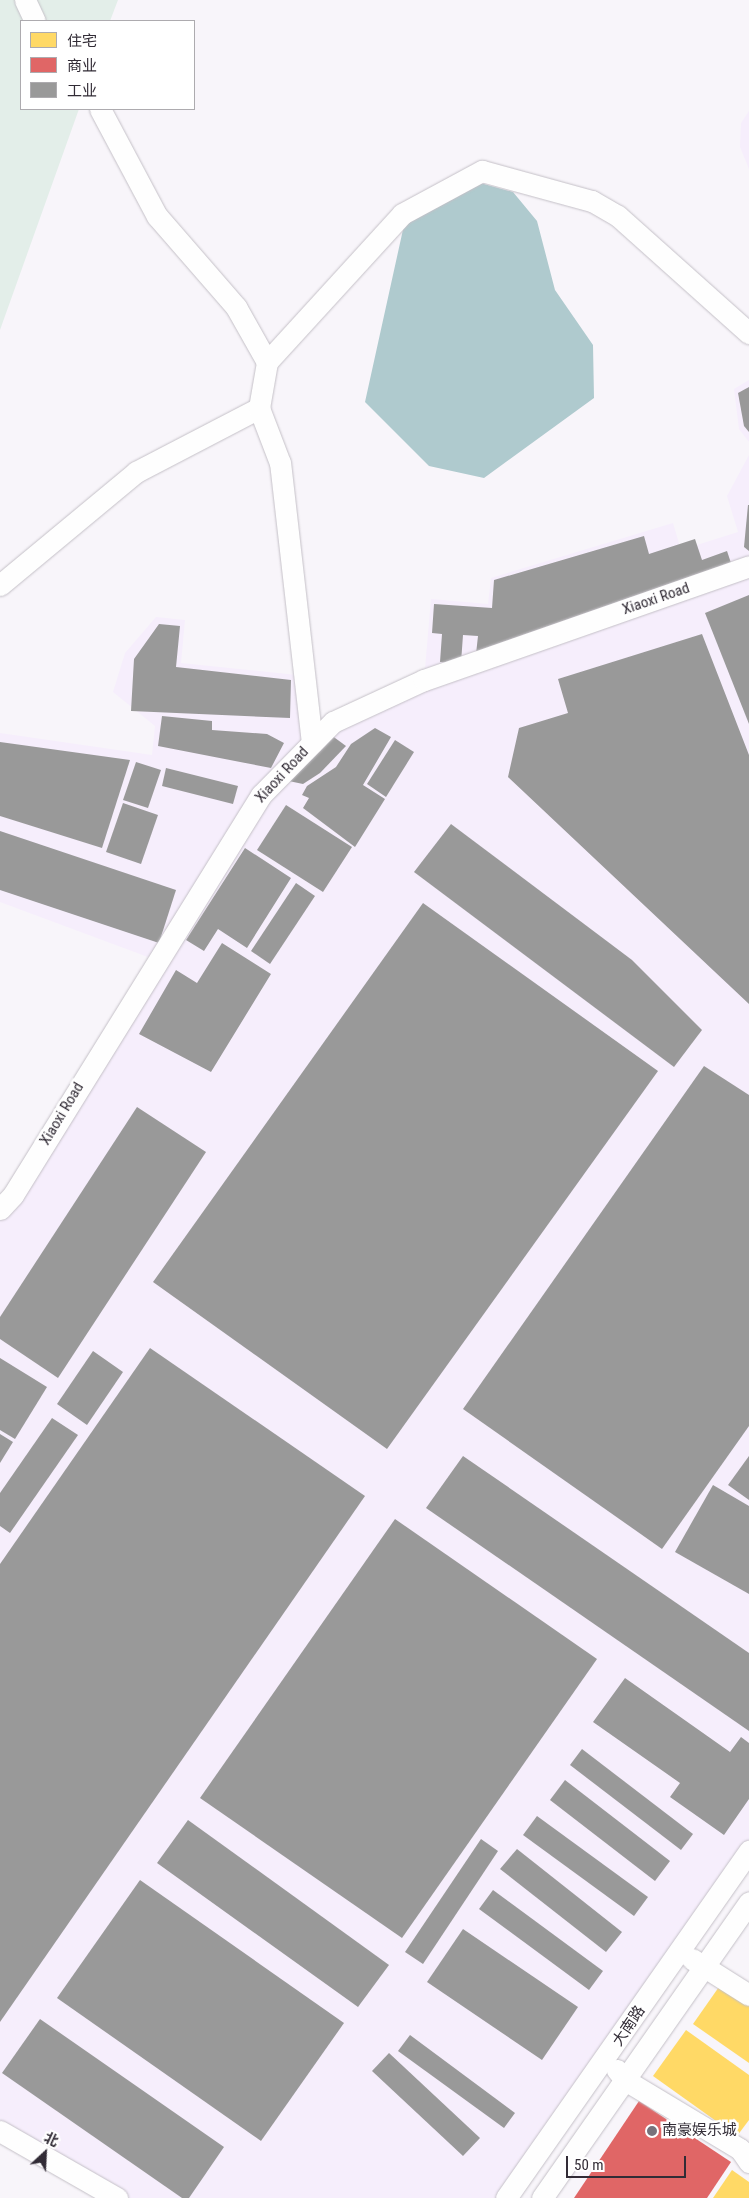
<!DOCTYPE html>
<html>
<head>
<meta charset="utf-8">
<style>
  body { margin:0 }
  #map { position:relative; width:749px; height:2198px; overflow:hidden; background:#f8f5fa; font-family:"Roboto Condensed","Noto Sans SC",sans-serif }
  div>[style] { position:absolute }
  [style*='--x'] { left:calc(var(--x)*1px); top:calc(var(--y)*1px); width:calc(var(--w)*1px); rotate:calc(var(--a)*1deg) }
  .built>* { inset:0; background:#f6eefc }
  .green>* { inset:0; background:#e3eee9 }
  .water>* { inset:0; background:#afcace }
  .homes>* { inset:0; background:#ffd966 }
  .shops>* { inset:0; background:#e06666 }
  .industry>* { inset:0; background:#999 }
  .roads { filter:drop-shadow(0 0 1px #c4c0c7) drop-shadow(0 0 1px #c4c0c7) }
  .minor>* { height:21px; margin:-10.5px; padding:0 10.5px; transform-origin:10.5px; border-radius:10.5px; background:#fefefe }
  .dots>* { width:14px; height:14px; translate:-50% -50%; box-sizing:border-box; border:2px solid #fff; border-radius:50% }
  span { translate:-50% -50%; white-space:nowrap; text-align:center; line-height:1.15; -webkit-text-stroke:5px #fff; paint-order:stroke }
  .street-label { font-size:15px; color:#322c36 }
  .poi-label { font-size:15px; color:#322c36 }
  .left { translate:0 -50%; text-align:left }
  .legend { position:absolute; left:20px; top:20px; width:175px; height:90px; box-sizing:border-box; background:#fff; border:1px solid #adabaf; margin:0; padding:6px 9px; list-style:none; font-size:15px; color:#322c36 }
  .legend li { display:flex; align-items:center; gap:10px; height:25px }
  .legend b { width:25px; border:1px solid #adabaf }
  .north { position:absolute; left:20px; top:2128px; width:50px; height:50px; -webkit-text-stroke:4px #fff; paint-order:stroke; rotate:25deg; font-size:14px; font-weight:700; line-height:20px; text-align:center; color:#322c36 }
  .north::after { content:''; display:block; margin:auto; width:18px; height:22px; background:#322c36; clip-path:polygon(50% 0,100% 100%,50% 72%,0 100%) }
  .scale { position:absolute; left:566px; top:2156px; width:120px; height:22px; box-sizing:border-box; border:2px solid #322c36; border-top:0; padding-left:6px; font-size:15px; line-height:18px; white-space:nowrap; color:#322c36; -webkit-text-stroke:4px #fff; paint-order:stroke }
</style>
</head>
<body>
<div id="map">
  <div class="built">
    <div style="clip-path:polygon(749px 111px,749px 169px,740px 147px,741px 123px)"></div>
    <div style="clip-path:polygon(749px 380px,749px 442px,739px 429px,734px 389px)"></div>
    <div style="clip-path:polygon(749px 455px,749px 1862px,506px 2198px,117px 2198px,0 2131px,0 1209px,156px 960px,0 902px,0 733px,152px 755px,155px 726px,113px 692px,125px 653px,156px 617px,185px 620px,181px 663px,297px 675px,307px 734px,424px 680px,431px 599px,488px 604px,491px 578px,673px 523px,681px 550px,738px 532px,727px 496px)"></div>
  </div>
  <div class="green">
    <div style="clip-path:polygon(0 0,118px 0,110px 21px,21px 21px,21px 109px,79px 109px,0 330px)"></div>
  </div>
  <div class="water">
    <div style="clip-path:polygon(466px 179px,513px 192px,537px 221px,555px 290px,593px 345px,594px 398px,484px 478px,429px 466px,365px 402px,404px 225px)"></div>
  </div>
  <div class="homes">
    <div style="clip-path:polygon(721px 1984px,749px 2004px,749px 2063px,693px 2024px)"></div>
    <div style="clip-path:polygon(686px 2030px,749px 2075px,749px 2120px,737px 2136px,653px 2076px)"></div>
    <div style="clip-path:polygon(732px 2170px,749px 2182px,749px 2198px,713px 2198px)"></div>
  </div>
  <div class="shops">
    <div style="clip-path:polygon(639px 2101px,731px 2162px,707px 2198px,574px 2198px)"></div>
  </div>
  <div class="industry">
    <div style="clip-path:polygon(749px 387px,749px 432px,744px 426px,738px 393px)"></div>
    <div style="clip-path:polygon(748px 505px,749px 505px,749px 551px,744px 547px)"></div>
    <div style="clip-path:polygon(644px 536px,649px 554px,695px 539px,702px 560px,727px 551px,733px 569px,476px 654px,478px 636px,463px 635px,461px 663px,440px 662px,442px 634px,432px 633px,434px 604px,492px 608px,494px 580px)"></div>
    <div style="clip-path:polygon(749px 595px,749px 724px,705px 613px)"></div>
    <div style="clip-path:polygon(159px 624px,180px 626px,176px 667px,291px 680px,290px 718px,131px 711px,134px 659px)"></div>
    <div style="clip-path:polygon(702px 634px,749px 755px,749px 1004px,508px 777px,519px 728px,568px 713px,558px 679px)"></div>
    <div style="clip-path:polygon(162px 716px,212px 721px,212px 730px,267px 734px,284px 743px,271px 768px,158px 746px)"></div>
    <div style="clip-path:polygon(375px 728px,391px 737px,363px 785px,385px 799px,355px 847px,303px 808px,309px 798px,302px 795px,307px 786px,336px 767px,351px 744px)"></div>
    <div style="clip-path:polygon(331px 735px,346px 746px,320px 773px,303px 784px,284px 780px)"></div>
    <div style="clip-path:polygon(395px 740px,414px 752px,386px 797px,367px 784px)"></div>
    <div style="clip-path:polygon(0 742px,130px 760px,102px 848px,0 816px)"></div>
    <div style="clip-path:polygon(136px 762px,161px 770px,148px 808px,123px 800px)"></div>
    <div style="clip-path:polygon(166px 768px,238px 786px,233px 804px,162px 786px)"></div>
    <div style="clip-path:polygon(123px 803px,158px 815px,141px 864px,106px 852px)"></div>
    <div style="clip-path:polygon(286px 805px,352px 847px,323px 892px,257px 850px)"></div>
    <div style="clip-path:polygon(451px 824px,632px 960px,702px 1030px,674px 1067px,414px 872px)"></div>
    <div style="clip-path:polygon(0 831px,176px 890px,159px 943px,0 890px)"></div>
    <div style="clip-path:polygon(245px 848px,291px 878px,247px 948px,218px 929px,204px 951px,186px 940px)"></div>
    <div style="clip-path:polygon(296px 883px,315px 896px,270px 964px,251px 951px)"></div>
    <div style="clip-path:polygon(423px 903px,658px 1071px,387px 1449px,153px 1282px)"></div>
    <div style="clip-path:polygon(222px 943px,271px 974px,211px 1072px,139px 1034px,176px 970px,197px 983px)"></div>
    <div style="clip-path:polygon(704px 1066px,749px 1095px,749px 1426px,662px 1549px,463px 1409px)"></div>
    <div style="clip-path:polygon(137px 1107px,206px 1152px,58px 1378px,0 1339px,0 1317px)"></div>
    <div style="clip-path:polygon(150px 1348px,365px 1496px,0 2022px,0 1564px)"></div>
    <div style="clip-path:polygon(93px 1351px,123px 1372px,87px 1425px,57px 1404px)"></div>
    <div style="clip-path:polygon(0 1358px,47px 1387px,15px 1439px,0 1430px)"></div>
    <div style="clip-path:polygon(52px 1418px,78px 1435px,10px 1533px,0 1526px,0 1493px)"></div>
    <div style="clip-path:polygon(0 1434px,13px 1442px,0 1463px)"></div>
    <div style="clip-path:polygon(463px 1456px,749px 1653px,749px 1731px,426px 1508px)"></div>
    <div style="clip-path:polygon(749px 1456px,749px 1500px,728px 1485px)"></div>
    <div style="clip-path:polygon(713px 1485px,749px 1506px,749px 1594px,675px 1552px)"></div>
    <div style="clip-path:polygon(395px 1519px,597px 1659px,402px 1938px,200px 1798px)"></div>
    <div style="clip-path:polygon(625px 1678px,730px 1752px,741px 1737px,749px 1743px,749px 1799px,724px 1835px,670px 1797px,680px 1783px,593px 1722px)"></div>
    <div style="clip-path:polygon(582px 1749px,693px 1834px,681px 1850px,570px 1765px)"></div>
    <div style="clip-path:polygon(565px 1780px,670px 1861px,655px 1881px,550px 1800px)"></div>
    <div style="clip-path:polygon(537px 1816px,648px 1897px,634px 1916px,523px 1835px)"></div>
    <div style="clip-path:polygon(188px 1820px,389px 1965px,358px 2007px,157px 1863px)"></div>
    <div style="clip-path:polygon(481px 1839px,498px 1851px,423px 1964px,405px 1952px)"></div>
    <div style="clip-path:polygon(517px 1849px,622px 1932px,606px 1952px,500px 1869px)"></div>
    <div style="clip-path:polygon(140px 1880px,344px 2023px,261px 2141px,57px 1998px)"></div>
    <div style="clip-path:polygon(493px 1890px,603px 1971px,589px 1990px,479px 1909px)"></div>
    <div style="clip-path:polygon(463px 1929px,578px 2007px,542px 2060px,427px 1982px)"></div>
    <div style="clip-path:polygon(40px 2019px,224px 2147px,189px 2198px,182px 2198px,2px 2073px)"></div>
    <div style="clip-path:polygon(410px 2035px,515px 2113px,504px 2128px,398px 2051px)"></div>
    <div style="clip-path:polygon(389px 2053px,480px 2138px,463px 2156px,372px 2071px)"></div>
  </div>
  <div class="roads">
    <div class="minor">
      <div style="--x:25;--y:0;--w:23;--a:65"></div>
      <div style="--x:100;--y:109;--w:121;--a:62"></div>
      <div style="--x:157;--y:216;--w:121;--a:49"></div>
      <div style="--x:236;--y:307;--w:63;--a:60.6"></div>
      <div style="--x:0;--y:585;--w:177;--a:-39.7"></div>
      <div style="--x:136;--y:472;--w:139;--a:-27.5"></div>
      <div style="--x:312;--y:743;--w:282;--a:-96.5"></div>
      <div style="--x:280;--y:463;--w:59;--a:-110.9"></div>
      <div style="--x:259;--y:408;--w:47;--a:-80.1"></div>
      <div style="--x:267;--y:362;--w:200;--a:-47.6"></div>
      <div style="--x:402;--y:214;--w:91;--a:-28.3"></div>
      <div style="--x:482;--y:171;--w:114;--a:15.3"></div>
      <div style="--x:592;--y:201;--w:30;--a:30"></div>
      <div style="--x:618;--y:216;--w:176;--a:41.8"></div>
      <div style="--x:0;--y:1209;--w:19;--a:-47"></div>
      <div style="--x:13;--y:1195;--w:471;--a:-58.2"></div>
      <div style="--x:261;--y:795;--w:103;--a:-45.4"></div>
      <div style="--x:333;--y:722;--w:100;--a:-24.8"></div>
      <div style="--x:424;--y:680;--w:344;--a:-19.3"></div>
      <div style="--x:692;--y:1959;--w:67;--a:32.3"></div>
      <div style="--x:617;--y:2070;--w:13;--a:51"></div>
      <div style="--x:625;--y:2080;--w:134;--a:31"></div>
      <div style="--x:740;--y:2149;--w:16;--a:55"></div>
      <div style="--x:0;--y:2131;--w:135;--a:29.8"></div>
      <div style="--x:506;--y:2198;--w:424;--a:-55"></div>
      <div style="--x:542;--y:2198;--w:361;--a:-55"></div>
    </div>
  </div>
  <div class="dots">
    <div style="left:652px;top:2131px;background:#77727b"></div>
  </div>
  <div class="street-label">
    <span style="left:656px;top:599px;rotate:-19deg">Xiaoxi Road</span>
    <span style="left:282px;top:775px;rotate:-47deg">Xiaoxi Road</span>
    <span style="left:62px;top:1114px;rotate:-59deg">Xiaoxi Road</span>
    <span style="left:629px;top:2026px;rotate:-56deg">大南路</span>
  </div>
  <div class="poi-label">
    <span class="left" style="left:662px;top:2131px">南豪娱乐城</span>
  </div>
  <ul class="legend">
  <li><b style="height:14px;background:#ffd966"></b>住宅</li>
  <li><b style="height:14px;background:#e06666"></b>商业</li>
  <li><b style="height:14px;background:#999"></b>工业</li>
  </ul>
  <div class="north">北</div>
  <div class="scale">50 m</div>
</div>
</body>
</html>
